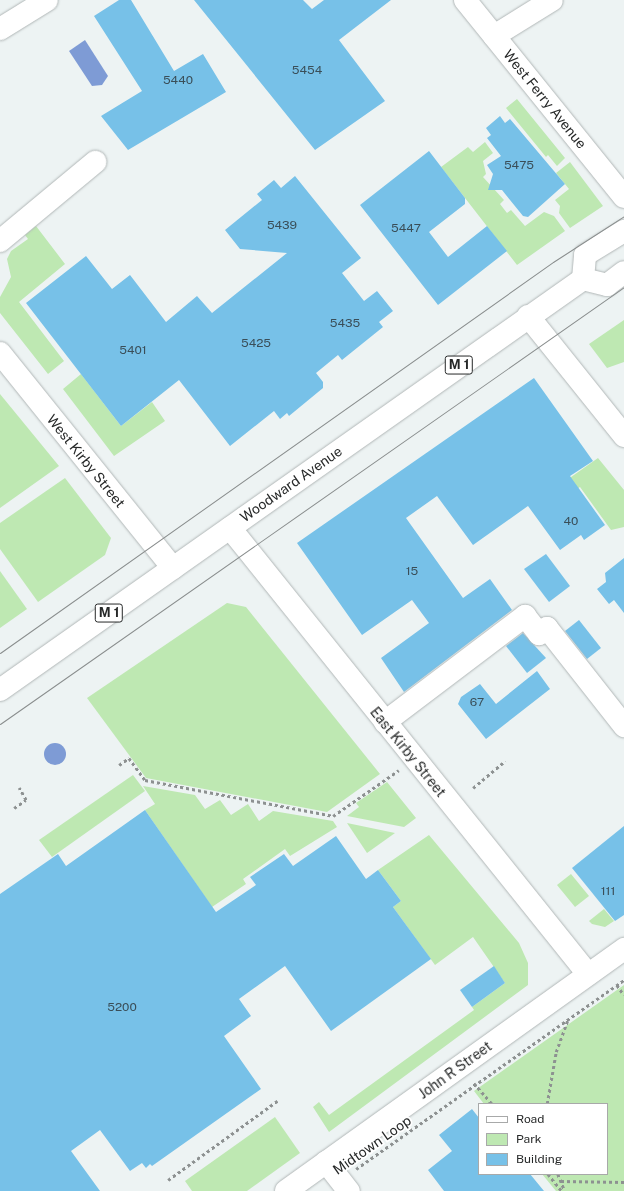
<!DOCTYPE html>
<html>
<head>
<meta charset="utf-8">
<style>
  body { margin:0 }
  #map { position:relative; width:624px; height:1191px; overflow:hidden; background:#edf3f3; font-family:"Public Sans",sans-serif }
  div>[style] { position:absolute }
  [style*='--x'] { left:calc(var(--x)*1px); top:calc(var(--y)*1px); width:calc(var(--w)*1px); rotate:calc(var(--a)*1deg) }
  .green>* { inset:0; background:#bee8b2 }
  .water>* { inset:0; background:#7e9bd5 }
  .round { border-radius:50% }
  .building>* { inset:0; background:#77c1e8 }
  .path>* { height:2.5px; margin-top:-1.25px; transform-origin:0; background:repeating-linear-gradient(90deg,#8d9191 0 3px,transparent 0 6px) }
  .roads { filter:drop-shadow(0 0 1px #b1b7b7) drop-shadow(0 0 1px #b1b7b7) }
  .minor>* { height:22px; margin:-11px; padding:0 11px; transform-origin:11px; border-radius:11px; background:#fff }
  .major>* { height:22px; margin:-11px; padding:0 11px; transform-origin:11px; border-radius:11px; background:#fff }
  .tram>* { height:1px; margin:-0.5px; padding:0 0.5px; transform-origin:0.5px; border-radius:0.5px; background:#898d8d }
  span { translate:-50% -50%; white-space:nowrap; text-align:center; line-height:1.15; -webkit-text-stroke:3.5px #fff; paint-order:stroke }
  .number-label { font-size:12px; color:#3a4e58 }
  .number-label span { -webkit-text-stroke-width:0 }
  .shield-label span { padding:1px 3px; background:#fff; border:1px solid; border-radius:3px; -webkit-text-stroke-width:0 }
  .shield-label { font-size:13px; color:#262828; font-weight:700 }
  .street-label { font-size:14px; color:#262828 }
  .legend { position:absolute; left:478px; top:1103px; width:130px; height:72px; box-sizing:border-box; background:#fff; border:1px solid #a8a9a9; margin:0; padding:5px 7px; list-style:none; font-size:12px; color:#262828 }
  .legend li { display:flex; align-items:center; gap:8px; height:20px }
  .legend b { width:20px; border:1px solid #a8a9a9 }
</style>
</head>
<body>
<div id="map">
  <div class="green">
    <div style="clip-path:polygon(517px 99px,565px 158px,557px 166px,548px 155px,546px 157px,506px 108px)"></div>
    <div style="clip-path:polygon(485px 142px,493px 153px,483px 161px,486px 174px,483px 177px,504px 200px,500px 204px,507px 213px,511px 210px,525px 226px,544px 212px,554px 216px,565px 231px,517px 265px,441px 167px,468px 147px,473px 152px)"></div>
    <div style="clip-path:polygon(570px 162px,603px 206px,570px 228px,559px 213px,560px 206px,555px 200px,569px 189px,556px 173px)"></div>
    <div style="clip-path:polygon(36px 226px,65px 264px,19px 302px,64px 361px,48px 374px,0 313px,0 297px,11px 277px,7px 259px,11px 251px,28px 239px,25px 235px)"></div>
    <div style="clip-path:polygon(624px 320px,624px 362px,607px 368px,589px 344px)"></div>
    <div style="clip-path:polygon(81px 374px,121px 426px,152px 402px,165px 421px,114px 456px,63px 389px)"></div>
    <div style="clip-path:polygon(0 394px,59px 466px,0 508px)"></div>
    <div style="clip-path:polygon(598px 458px,624px 490px,624px 527px,611px 530px,580px 487px,537px 516px,530px 506px)"></div>
    <div style="clip-path:polygon(65px 478px,111px 538px,105px 555px,38px 602px,0 549px,0 523px)"></div>
    <div style="clip-path:polygon(0 571px,27px 609px,0 628px)"></div>
    <div style="clip-path:polygon(227px 603px,246px 607px,380px 774px,327px 812px,146px 778px,87px 698px)"></div>
    <div style="clip-path:polygon(133px 775px,145px 791px,52px 857px,39px 840px)"></div>
    <div style="clip-path:polygon(387px 782px,416px 818px,404px 827px,347px 816px,359px 807px,356px 803px)"></div>
    <div style="clip-path:polygon(143px 786px,195px 795px,205px 809px,220px 800px,231px 815px,248px 804px,259px 821px,273px 811px,333px 821px,337px 827px,290px 856px,285px 849px,243px 879px,246px 884px,212px 907px,145px 810px,155px 804px)"></div>
    <div style="clip-path:polygon(347px 823px,395px 833px,367px 853px)"></div>
    <div style="clip-path:polygon(429px 835px,519px 943px,528px 963px,528px 985px,329px 1132px,313px 1107px,319px 1102px,329px 1115px,474px 1010px,472px 1007px,505px 983px,473px 937px,435px 965px,393px 907px,401px 901px,378px 870px)"></div>
    <div style="clip-path:polygon(571px 874px,589px 896px,575px 907px,557px 885px)"></div>
    <div style="clip-path:polygon(604px 909px,614px 921px,605px 927px,592px 924px,589px 921px)"></div>
    <div style="clip-path:polygon(624px 985px,624px 1191px,556px 1191px,542px 1174px,607px 1174px,607px 1104px,484px 1104px,474px 1091px)"></div>
    <div style="clip-path:polygon(275px 1117px,300px 1153px,247px 1191px,192px 1191px,185px 1181px)"></div>
  </div>
  <div class="water">
    <div style="clip-path:polygon(85px 40px,108px 76px,102px 85px,92px 86px,69px 51px)"></div>
    <div class="round" style="left:44px;top:743px;width:22px;height:22px"></div>
  </div>
  <div class="building">
    <div style="clip-path:polygon(119px 0,131px 0,174px 71px,203px 54px,226px 92px,128px 150px,101px 116px,142px 91px,94px 16px)"></div>
    <div style="clip-path:polygon(194px 0,303px 0,312px 9px,324px 0,391px 0,339px 40px,385px 101px,315px 150px)"></div>
    <div style="clip-path:polygon(500px 116px,505px 123px,510px 119px,565px 184px,528px 217px,523px 216px,502px 190px,488px 190px,493px 174px,487px 165px,501px 156px,487px 138px,491px 135px,486px 128px)"></div>
    <div style="clip-path:polygon(429px 151px,465px 198px,465px 204px,429px 232px,448px 257px,487px 226px,507px 251px,438px 305px,360px 205px)"></div>
    <div style="clip-path:polygon(295px 176px,361px 258px,342px 273px,364px 301px,377px 291px,393px 311px,379px 322px,383px 327px,342px 360px,338px 355px,316px 373px,323px 382px,323px 388px,289px 416px,287px 413px,280px 419px,274px 411px,230px 446px,179px 380px,121px 426px,26px 303px,86px 256px,112px 289px,130px 275px,166px 322px,197px 296px,212px 313px,287px 253px,240px 249px,225px 230px,262px 200px,257px 194px,274px 180px,281px 188px)"></div>
    <div style="clip-path:polygon(534px 378px,593px 461px,570px 476px,605px 525px,584px 540px,581px 535px,560px 550px,528px 506px,473px 545px,437px 496px,406px 518px,463px 598px,490px 579px,512px 610px,404px 692px,381px 658px,429px 623px,412px 600px,362px 635px,297px 543px)"></div>
    <div style="clip-path:polygon(546px 554px,570px 586px,549px 602px,524px 569px)"></div>
    <div style="clip-path:polygon(624px 558px,624px 613px,614px 600px,609px 604px,597px 589px,606px 582px,605px 573px)"></div>
    <div style="clip-path:polygon(579px 620px,601px 648px,587px 659px,565px 631px)"></div>
    <div style="clip-path:polygon(523px 633px,546px 658px,527px 673px,506px 646px)"></div>
    <div style="clip-path:polygon(537px 671px,550px 689px,486px 739px,458px 704px,461px 697px,480px 684px,496px 704px)"></div>
    <div style="clip-path:polygon(145px 810px,216px 912px,256px 885px,250px 877px,284px 854px,293px 866px,336px 836px,366px 879px,378px 870px,401px 901px,393px 907px,431px 959px,331px 1031px,285px 966px,239px 999px,251px 1016px,224px 1036px,261px 1089px,152px 1166px,150px 1164px,146px 1168px,142px 1163px,130px 1171px,100px 1130px,71px 1151px,100px 1191px,0 1191px,0 894px,58px 854px,66px 866px)"></div>
    <div style="clip-path:polygon(624px 826px,624px 915px,615px 921px,572px 868px)"></div>
    <div style="clip-path:polygon(494px 966px,505px 983px,472px 1007px,460px 990px)"></div>
    <div style="clip-path:polygon(472px 1109px,479px 1118px,479px 1174px,530px 1174px,544px 1191px,444px 1191px,428px 1170px,452px 1151px,439px 1135px)"></div>
  </div>
  <div class="path">
    <div style="--x:119;--y:765;--w:12;--a:-35"></div>
    <div style="--x:129;--y:758;--w:27;--a:54"></div>
    <div style="--x:145;--y:780;--w:191;--a:10.8"></div>
    <div style="--x:333;--y:816;--w:80;--a:-34.9"></div>
    <div style="--x:473;--y:788;--w:42;--a:-40.2"></div>
    <div style="--x:14;--y:808;--w:14;--a:-34"></div>
    <div style="--x:26;--y:800;--w:14;--a:-120"></div>
    <div style="--x:617;--y:985;--w:12;--a:55"></div>
    <div style="--x:474;--y:1083;--w:28;--a:49"></div>
    <div style="--x:547;--y:1104;--w:53;--a:-80.2"></div>
    <div style="--x:556;--y:1052;--w:35;--a:-70"></div>
    <div style="--x:356;--y:1169;--w:328;--a:-35.2"></div>
    <div style="--x:548;--y:1174;--w:22;--a:51"></div>
    <div style="--x:558;--y:1174;--w:18;--a:68"></div>
    <div style="--x:168;--y:1180;--w:135;--a:-35.9"></div>
    <div style="--x:561;--y:1181;--w:63;--a:0.9"></div>
  </div>
  <div class="roads">
    <div class="minor">
      <div style="--x:465;--y:0;--w:253;--a:51.1"></div>
      <div style="--x:0;--y:29;--w:55;--a:-31.7"></div>
      <div style="--x:494;--y:36;--w:68;--a:-31.8"></div>
      <div style="--x:0;--y:241;--w:124;--a:-39.7"></div>
      <div style="--x:528;--y:316;--w:154;--a:51.3"></div>
      <div style="--x:0;--y:353;--w:276;--a:51.2"></div>
      <div style="--x:230;--y:528;--w:572;--a:51.25"></div>
      <div style="--x:385;--y:722;--w:176;--a:-37.1"></div>
      <div style="--x:525;--y:616;--w:23;--a:52"></div>
      <div style="--x:539;--y:634;--w:10;--a:-37"></div>
      <div style="--x:547;--y:628;--w:125;--a:51.8"></div>
      <div style="--x:326;--y:1162;--w:37;--a:52"></div>
      <div style="--x:286;--y:1191;--w:416;--a:-35.6"></div>
    </div>
    <div class="major">
      <div style="--x:583;--y:279;--w:24;--a:-85"></div>
      <div style="--x:585;--y:255;--w:46;--a:-31.6"></div>
      <div style="--x:0;--y:690;--w:713;--a:-35.18"></div>
      <div style="--x:583;--y:279;--w:25;--a:14"></div>
      <div style="--x:607;--y:285;--w:21;--a:-37"></div>
    </div>
  </div>
  <div class="tram">
    <div style="--x:0;--y:653;--w:677;--a:-35.26"></div>
    <div style="--x:553;--y:262;--w:85;--a:-32.9"></div>
    <div style="--x:0;--y:724;--w:762;--a:-35"></div>
  </div>
  <div class="number-label">
    <span style="left:307px;top:71px">5454</span>
    <span style="left:178px;top:81px">5440</span>
    <span style="left:519px;top:166px">5475</span>
    <span style="left:282px;top:226px">5439</span>
    <span style="left:406px;top:229px">5447</span>
    <span style="left:345px;top:324px">5435</span>
    <span style="left:256px;top:344px">5425</span>
    <span style="left:133px;top:351px">5401</span>
    <span style="left:571px;top:522px">40</span>
    <span style="left:412px;top:572px">15</span>
    <span style="left:477px;top:703px">67</span>
    <span style="left:608px;top:892px">111</span>
    <span style="left:122px;top:1008px">5200</span>
  </div>
  <div class="shield-label">
    <span style="left:459px;top:365px">M 1</span>
    <span style="left:109px;top:613px">M 1</span>
  </div>
  <div class="street-label">
    <span style="left:545px;top:99px;rotate:51deg">West Ferry Avenue</span>
    <span style="left:86px;top:461px;rotate:51deg">West Kirby Street</span>
    <span style="left:291px;top:484px;rotate:-35deg">Woodward Avenue</span>
    <span style="left:408px;top:752px;rotate:51deg">East Kirby Street</span>
    <span style="left:455px;top:1070px;rotate:-36deg">John R Street</span>
    <span style="left:372px;top:1145px;rotate:-35deg">Midtown Loop</span>
  </div>
  <ul class="legend">
  <li><b style="height:5px;background:#fff"></b>Road</li>
  <li><b style="height:11px;background:#bee8b2"></b>Park</li>
  <li><b style="height:11px;background:#77c1e8"></b>Building</li>
  </ul>
</div>
</body>
</html>
